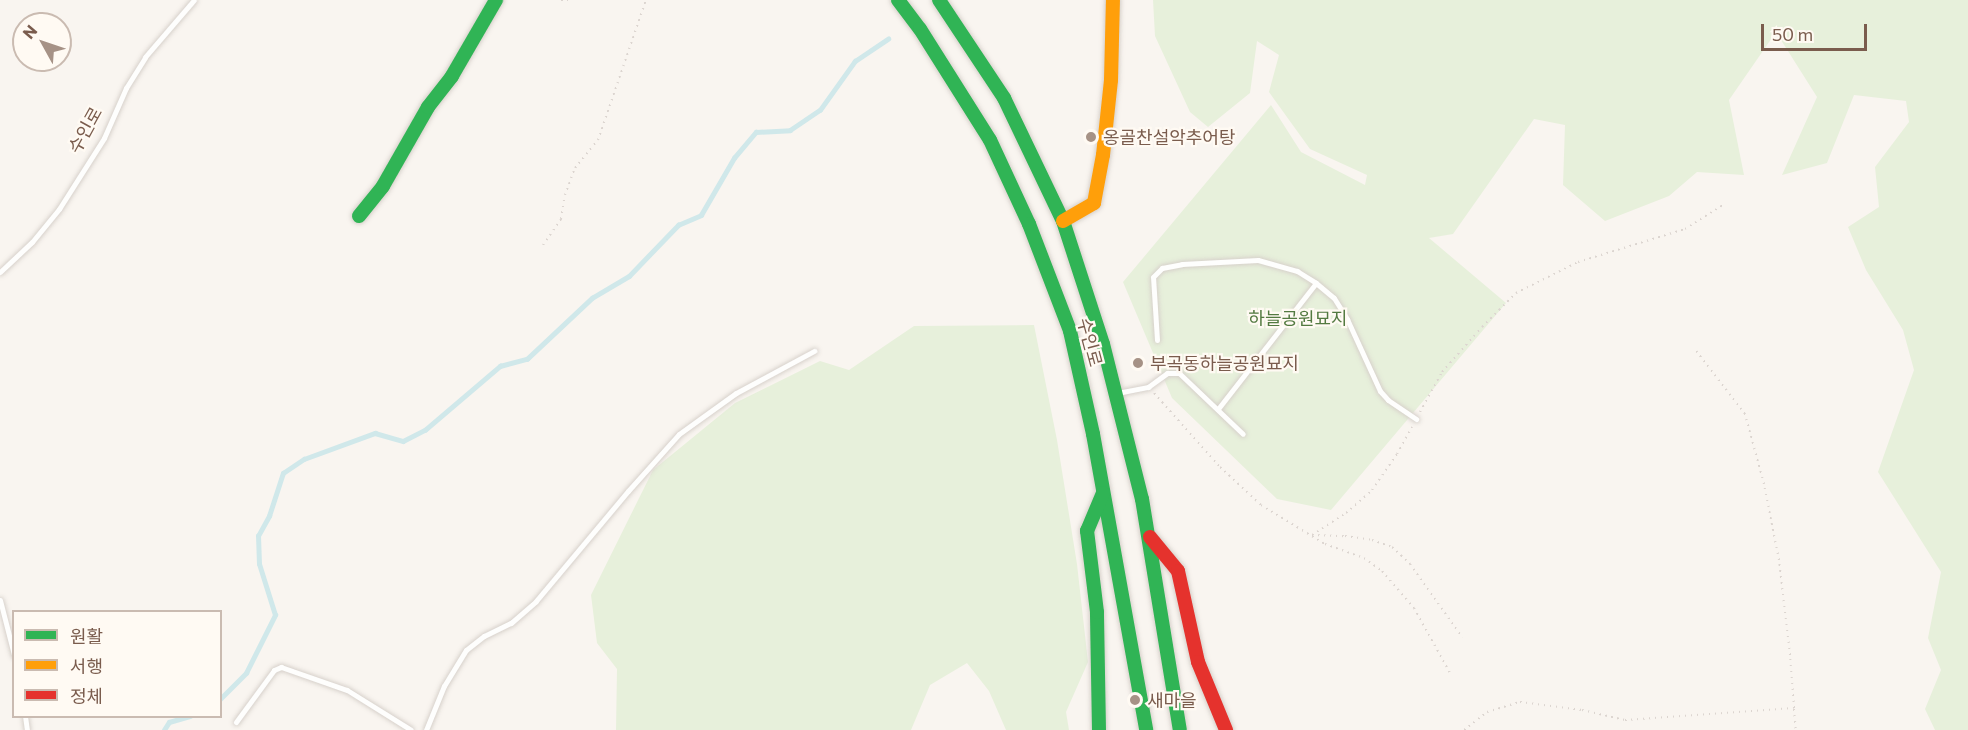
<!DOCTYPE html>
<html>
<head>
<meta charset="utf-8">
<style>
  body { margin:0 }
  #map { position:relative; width:1968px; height:730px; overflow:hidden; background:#f9f5f0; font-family:Commissioner,"Noto Sans KR",sans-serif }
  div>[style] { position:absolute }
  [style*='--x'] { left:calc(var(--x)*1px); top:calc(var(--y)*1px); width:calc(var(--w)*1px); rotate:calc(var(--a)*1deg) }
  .green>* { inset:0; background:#e7f0db }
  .stream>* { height:4.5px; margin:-2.25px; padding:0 2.25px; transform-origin:2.25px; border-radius:2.25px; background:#d0e8ea }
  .path>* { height:2px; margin-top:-1px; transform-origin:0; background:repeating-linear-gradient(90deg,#dcd5d0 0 1.5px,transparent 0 6px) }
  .roads { filter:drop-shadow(0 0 2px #d7d1cb) drop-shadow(0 0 2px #d7d1cb) }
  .lane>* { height:5px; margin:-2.5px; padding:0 2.5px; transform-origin:2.5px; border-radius:2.5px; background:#fefefd }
  .fast>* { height:14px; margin:-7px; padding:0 7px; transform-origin:7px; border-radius:7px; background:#30b455 }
  .slow>* { height:14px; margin:-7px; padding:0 7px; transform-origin:7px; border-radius:7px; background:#ff9f0a }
  .jam>* { height:14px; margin:-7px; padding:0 7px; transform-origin:7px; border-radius:7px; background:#e5322d }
  .dots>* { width:16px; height:16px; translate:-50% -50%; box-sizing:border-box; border:3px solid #fffaf3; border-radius:50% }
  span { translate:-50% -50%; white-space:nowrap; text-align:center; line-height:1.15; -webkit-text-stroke:4.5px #fffaf3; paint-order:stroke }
  .street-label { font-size:18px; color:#7a5c4d }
  .poi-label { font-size:18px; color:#7a5c4d }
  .left { translate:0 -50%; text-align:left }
  .park-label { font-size:18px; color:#537a41 }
  .legend { position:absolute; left:12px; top:610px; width:210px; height:108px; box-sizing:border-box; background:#fffaf3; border:2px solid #cabbb1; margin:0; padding:8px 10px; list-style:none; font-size:18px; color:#7a5c4d }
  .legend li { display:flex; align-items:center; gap:12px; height:30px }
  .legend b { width:30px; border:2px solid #cabbb1 }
  .north { position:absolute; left:12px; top:12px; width:60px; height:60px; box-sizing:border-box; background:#fffaf3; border:2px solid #cabbb1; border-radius:50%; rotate:310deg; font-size:16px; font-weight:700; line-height:24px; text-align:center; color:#7a5c4d }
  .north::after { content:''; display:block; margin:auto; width:21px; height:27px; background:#a69286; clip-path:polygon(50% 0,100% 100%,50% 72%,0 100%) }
  .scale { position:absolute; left:1761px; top:24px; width:106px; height:27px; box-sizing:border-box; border:3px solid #7a5c4d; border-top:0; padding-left:8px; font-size:18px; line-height:21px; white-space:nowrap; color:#7a5c4d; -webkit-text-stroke:4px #fffaf3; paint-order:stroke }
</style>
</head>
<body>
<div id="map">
  <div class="green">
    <div style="clip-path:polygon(1153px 0,1968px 0,1968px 730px,1935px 730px,1925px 709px,1941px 670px,1928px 638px,1941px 572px,1878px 472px,1914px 370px,1903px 330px,1866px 270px,1848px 227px,1879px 207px,1875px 167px,1909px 122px,1906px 101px,1854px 95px,1827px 163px,1782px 175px,1817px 97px,1776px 32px,1729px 100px,1744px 175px,1697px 172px,1669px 196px,1605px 221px,1563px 185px,1565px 125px,1534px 119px,1453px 234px,1429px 238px,1506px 303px,1331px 510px,1277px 499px,1172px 398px,1123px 282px,1271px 105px,1301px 152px,1365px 185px,1367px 175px,1310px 149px,1269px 92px,1279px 55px,1257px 41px,1250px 93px,1208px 127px,1190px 112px,1155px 36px)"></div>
    <div style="clip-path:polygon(1034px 325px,1057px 440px,1077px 564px,1088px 662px,1066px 712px,1069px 730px,1006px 730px,989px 691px,967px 663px,930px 685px,911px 730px,616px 730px,617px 669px,597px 643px,591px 595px,653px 470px,735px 403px,820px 361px,849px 370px,914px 326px)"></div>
  </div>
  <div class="stream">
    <div style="--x:220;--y:699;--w:37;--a:-45"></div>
    <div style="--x:246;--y:673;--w:65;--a:-63.4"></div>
    <div style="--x:275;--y:615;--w:53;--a:-107.4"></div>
    <div style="--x:259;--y:564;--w:28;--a:-92"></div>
    <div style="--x:258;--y:536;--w:23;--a:-61"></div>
    <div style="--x:269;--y:516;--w:45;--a:-72"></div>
    <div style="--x:283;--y:473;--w:25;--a:-34"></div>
    <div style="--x:304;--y:459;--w:76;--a:-20.1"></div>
    <div style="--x:375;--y:433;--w:29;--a:16"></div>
    <div style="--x:403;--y:441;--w:25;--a:-27"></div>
    <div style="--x:425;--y:430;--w:99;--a:-40.5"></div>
    <div style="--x:500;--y:366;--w:28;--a:-15"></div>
    <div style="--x:527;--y:359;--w:89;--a:-43.2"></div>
    <div style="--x:592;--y:298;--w:43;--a:-30.7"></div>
    <div style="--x:629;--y:276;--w:71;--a:-46.1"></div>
    <div style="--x:678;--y:225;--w:25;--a:-23"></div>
    <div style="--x:701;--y:215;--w:66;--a:-59.9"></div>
    <div style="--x:734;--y:158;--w:34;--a:-50"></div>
    <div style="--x:756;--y:132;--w:34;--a:-3"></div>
    <div style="--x:790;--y:130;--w:36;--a:-34"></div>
    <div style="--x:820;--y:110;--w:60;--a:-54.5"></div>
    <div style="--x:855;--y:61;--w:40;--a:-34"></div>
    <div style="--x:164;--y:730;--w:9;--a:-58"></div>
    <div style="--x:169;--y:722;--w:22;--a:-16"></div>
  </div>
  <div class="path">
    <div style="--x:561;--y:0;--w:7;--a:0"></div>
    <div style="--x:543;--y:245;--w:32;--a:-55"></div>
    <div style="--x:561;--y:219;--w:24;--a:-81"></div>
    <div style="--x:565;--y:195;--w:29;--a:-70"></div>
    <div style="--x:575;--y:168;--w:36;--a:-51"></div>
    <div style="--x:598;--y:140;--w:148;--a:-71.1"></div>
    <div style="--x:1154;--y:393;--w:99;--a:48.3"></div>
    <div style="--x:1220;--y:467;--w:56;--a:42.8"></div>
    <div style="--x:1261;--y:505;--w:75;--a:31.4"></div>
    <div style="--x:1325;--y:544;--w:41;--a:19.7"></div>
    <div style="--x:1364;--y:558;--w:22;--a:36"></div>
    <div style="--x:1382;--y:571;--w:49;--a:49.1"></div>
    <div style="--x:1414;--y:608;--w:74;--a:61"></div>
    <div style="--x:1420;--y:412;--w:46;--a:-61.2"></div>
    <div style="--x:1442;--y:372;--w:60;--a:-48.4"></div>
    <div style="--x:1482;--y:327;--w:48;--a:-45"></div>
    <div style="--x:1516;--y:293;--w:69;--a:-26.6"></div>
    <div style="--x:1578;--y:262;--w:112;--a:-17.1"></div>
    <div style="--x:1685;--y:229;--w:45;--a:-32.3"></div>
    <div style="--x:1312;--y:535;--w:40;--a:-32.9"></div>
    <div style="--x:1346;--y:513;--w:35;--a:-41"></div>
    <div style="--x:1372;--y:490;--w:44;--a:-55.2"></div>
    <div style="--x:1397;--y:454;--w:31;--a:-61"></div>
    <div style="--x:1312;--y:535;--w:33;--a:2"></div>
    <div style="--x:1345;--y:536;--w:27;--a:8"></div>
    <div style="--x:1372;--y:540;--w:21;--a:19"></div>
    <div style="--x:1392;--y:547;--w:25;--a:43"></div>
    <div style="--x:1410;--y:564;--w:90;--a:54.5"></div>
    <div style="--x:1794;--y:709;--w:21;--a:85"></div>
    <div style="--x:1464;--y:730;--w:29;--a:-38"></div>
    <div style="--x:1487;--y:712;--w:34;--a:-17"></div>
    <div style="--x:1520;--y:702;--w:63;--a:7.4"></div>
    <div style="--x:1582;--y:710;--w:44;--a:13.1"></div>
    <div style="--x:1625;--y:720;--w:169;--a:-4.1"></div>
    <div style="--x:1794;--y:708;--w:53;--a:-94.3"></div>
    <div style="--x:1790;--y:655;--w:96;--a:-96.6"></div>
    <div style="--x:1779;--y:560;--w:77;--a:-101.2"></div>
    <div style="--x:1764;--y:484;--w:73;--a:-105.2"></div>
    <div style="--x:1745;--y:414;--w:83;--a:-127.7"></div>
  </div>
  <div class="roads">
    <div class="lane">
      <div style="--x:0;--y:272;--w:44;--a:-43.2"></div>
      <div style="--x:32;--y:242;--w:43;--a:-50.7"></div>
      <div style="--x:59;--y:209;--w:84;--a:-57.6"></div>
      <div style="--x:104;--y:138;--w:55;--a:-66.3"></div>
      <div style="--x:126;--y:88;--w:36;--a:-58"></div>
      <div style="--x:145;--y:57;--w:75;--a:-49.3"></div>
      <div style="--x:1316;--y:283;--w:23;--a:40"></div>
      <div style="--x:1334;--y:298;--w:25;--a:58"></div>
      <div style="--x:1347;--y:319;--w:79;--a:65.4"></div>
      <div style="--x:1380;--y:391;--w:12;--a:48"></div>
      <div style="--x:1388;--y:400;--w:34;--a:34"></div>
      <div style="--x:1157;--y:340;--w:63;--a:-93.6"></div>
      <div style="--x:1153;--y:277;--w:13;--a:-45"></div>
      <div style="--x:1162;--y:268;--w:20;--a:-11"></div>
      <div style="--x:1182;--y:264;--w:76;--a:-3"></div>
      <div style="--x:1258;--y:260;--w:41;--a:15.8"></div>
      <div style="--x:1297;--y:271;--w:22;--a:32"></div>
      <div style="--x:1316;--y:283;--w:160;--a:127.9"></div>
      <div style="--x:1117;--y:393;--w:32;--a:-11"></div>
      <div style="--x:1148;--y:387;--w:24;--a:-36"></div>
      <div style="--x:1167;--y:373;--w:12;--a:0"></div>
      <div style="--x:1179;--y:373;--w:88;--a:43.6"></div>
      <div style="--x:0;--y:600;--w:57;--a:75.7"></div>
      <div style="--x:25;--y:716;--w:14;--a:82"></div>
      <div style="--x:236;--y:722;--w:64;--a:-53.8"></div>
      <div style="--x:274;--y:670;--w:8;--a:-23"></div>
      <div style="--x:281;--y:667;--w:70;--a:19.2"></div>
      <div style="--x:347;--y:690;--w:75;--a:32"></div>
      <div style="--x:426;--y:730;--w:48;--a:-67.8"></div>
      <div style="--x:444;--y:686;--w:42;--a:-58.6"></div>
      <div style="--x:466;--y:650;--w:23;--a:-38"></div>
      <div style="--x:484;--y:636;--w:30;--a:-26"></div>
      <div style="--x:511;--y:623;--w:33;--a:-41"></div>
      <div style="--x:536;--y:601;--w:143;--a:-50.1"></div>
      <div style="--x:628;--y:491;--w:76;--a:-48.2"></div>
      <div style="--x:679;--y:434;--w:70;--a:-35.7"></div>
      <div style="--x:736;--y:393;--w:89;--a:-28.3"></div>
    </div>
    <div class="fast">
      <div style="--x:898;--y:0;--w:36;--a:53"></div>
      <div style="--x:920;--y:29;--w:131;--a:57.8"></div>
      <div style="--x:990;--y:140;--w:93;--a:65.1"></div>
      <div style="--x:1029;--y:224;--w:115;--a:69"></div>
      <div style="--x:1070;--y:331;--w:106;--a:77.4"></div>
      <div style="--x:1093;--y:434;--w:301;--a:79.8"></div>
      <div style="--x:939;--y:0;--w:118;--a:56.4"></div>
      <div style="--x:1004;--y:98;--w:136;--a:64.4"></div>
      <div style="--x:1063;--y:221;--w:129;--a:72"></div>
      <div style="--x:1103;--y:344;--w:160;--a:75.9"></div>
      <div style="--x:1142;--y:499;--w:234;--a:80.7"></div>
      <div style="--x:359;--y:216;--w:38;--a:-51"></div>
      <div style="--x:383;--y:186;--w:91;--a:-60.3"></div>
      <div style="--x:428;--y:107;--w:39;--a:-52"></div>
      <div style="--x:452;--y:76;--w:88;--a:-59.9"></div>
      <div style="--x:1099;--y:730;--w:118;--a:-91"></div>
      <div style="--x:1097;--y:612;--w:82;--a:-97"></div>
      <div style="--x:1087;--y:531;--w:41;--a:-67.2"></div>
    </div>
    <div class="slow">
      <div style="--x:1063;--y:221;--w:36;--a:-30"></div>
      <div style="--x:1094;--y:203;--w:49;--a:-79.4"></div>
      <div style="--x:1103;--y:155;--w:75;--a:-83.9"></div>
      <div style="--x:1111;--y:80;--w:80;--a:-88.6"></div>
    </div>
    <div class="jam">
      <div style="--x:1150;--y:537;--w:44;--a:50.5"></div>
      <div style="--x:1178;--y:571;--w:93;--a:77.6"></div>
      <div style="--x:1198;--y:662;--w:74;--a:67.6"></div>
    </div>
  </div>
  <div class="dots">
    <div style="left:1091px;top:137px;background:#a69286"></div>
    <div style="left:1138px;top:363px;background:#a69286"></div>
    <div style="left:1135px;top:700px;background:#a69286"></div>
  </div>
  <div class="street-label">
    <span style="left:85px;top:130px;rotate:-61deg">수인로</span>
    <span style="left:1090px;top:342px;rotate:75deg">수인로</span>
  </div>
  <div class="poi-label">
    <span class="left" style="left:1103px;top:137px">옹골찬설악추어탕</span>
    <span class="left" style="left:1150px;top:363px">부곡동하늘공원묘지</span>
    <span class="left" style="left:1147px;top:700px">새마을</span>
  </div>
  <div class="park-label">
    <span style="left:1298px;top:318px">하늘공원묘지</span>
  </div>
  <ul class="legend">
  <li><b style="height:8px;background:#30b455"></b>원활</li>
  <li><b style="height:8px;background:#ff9f0a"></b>서행</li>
  <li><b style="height:8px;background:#e5322d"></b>정체</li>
  </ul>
  <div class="north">N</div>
  <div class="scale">50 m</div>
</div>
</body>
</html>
